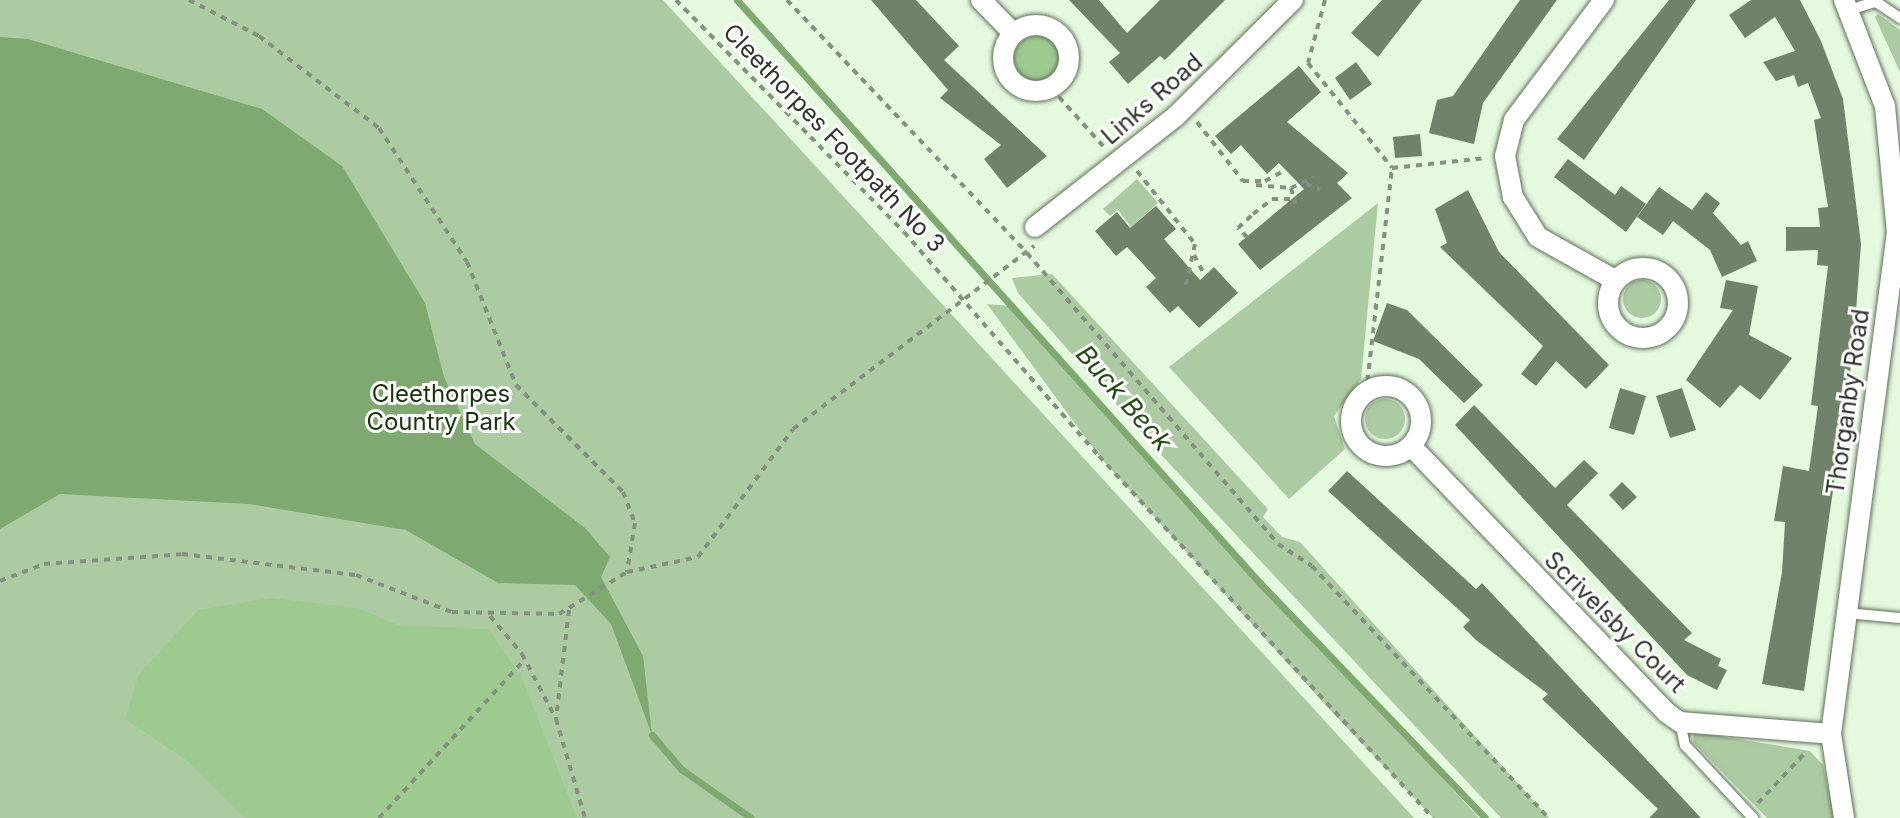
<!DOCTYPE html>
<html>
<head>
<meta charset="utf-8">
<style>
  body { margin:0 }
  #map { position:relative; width:1900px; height:818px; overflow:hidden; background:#e5f9df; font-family:Inter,sans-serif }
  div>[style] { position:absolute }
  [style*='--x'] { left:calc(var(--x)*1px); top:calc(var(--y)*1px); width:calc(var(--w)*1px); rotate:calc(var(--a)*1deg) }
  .green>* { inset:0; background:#adcba3 }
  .round { border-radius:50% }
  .forest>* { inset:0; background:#9eca90 }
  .water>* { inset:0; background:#7fa970 }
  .stream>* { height:7px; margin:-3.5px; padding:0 3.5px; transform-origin:3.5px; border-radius:3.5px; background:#7fa970 }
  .building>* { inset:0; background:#71826b }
  .path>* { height:4px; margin-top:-2px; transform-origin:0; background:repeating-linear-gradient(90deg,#849180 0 6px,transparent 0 12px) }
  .roads { filter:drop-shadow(0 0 2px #5e6f59) drop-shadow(0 0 2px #5e6f59) }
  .lane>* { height:10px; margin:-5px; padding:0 5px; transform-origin:5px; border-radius:5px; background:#fff }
  .street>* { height:20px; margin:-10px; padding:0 10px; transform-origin:10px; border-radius:10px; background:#fff }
  .street>.ring { margin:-10px; padding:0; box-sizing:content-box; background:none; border:20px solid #fff; border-radius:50% }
  span { translate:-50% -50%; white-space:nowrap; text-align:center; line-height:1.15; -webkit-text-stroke:6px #fff; paint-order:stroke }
  .street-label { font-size:24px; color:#2d342b }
  .park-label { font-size:24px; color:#17340c }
  .water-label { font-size:26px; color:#214a10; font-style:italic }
</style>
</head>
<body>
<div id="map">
  <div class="green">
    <div style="clip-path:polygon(0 0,663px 0,1414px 818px,0 818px)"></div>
    <div style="clip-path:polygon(1878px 14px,1900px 30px,1900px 72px,1875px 17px)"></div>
    <div style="clip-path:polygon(1137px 179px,1158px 203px,1131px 227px,1118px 210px,1110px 216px,1103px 209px)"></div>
    <div style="clip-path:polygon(1378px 203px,1361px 379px,1334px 416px,1345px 449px,1289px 499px,1169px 367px)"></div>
    <div style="clip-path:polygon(1052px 274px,1268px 509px,1263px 517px,1282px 537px,1300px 542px,1549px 818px,1501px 818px,1150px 443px,1018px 293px,1012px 278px)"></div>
    <div class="round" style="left:1623px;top:280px;width:38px;height:38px"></div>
    <div style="clip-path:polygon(987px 304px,1010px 306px,1479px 818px,1433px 818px,1331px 711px,1099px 456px)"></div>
    <div class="round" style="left:1365px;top:399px;width:40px;height:40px"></div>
    <div style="clip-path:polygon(1694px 732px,1810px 751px,1823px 765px,1834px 818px,1767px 818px,1693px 742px)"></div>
  </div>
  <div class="forest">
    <div class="round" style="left:1014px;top:36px;width:46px;height:46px"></div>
    <div style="clip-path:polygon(271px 598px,357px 608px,398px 625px,489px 629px,522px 678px,577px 818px,245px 818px,189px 762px,125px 719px,139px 674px,198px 610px)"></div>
  </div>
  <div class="water">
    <div style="clip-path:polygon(0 37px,28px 39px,262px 109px,342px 166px,425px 303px,444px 377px,475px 444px,585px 528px,610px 557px,601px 577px,643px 656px,652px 735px,611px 624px,575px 585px,498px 583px,406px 530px,249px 504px,60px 494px,0 529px)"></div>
  </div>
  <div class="stream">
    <div style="--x:737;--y:0;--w:783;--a:48.11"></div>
    <div style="--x:1260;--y:583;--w:325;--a:46.2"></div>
    <div style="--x:652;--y:735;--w:45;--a:49.5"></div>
    <div style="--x:681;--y:769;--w:85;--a:35"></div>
  </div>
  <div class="building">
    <div style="clip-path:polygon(871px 0,916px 0,959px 46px,944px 60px,1047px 156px,1007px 188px,984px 159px,1001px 145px,940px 98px,948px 90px)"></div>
    <div style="clip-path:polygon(1069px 0,1099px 0,1127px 33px,1160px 0,1225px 0,1165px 60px,1160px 56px,1128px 84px,1109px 62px,1120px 53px)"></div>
    <div style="clip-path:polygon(1382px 0,1422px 0,1378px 57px,1351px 33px)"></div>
    <div style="clip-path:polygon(1520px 0,1557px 0,1483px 103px,1474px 144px,1429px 133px,1437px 100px,1453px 96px)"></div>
    <div style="clip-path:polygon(1669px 0,1696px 0,1584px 160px,1557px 139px)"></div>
    <div style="clip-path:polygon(1751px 0,1800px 0,1821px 41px,1843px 99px,1861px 244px,1853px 352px,1804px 691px,1762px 684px,1782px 572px,1785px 522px,1774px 521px,1783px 466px,1809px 471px,1818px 406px,1811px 405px,1828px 266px,1817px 265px,1818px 250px,1786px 251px,1786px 227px,1820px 227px,1818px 208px,1828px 207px,1814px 120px,1821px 118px,1808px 83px,1798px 87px,1794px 75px,1776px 81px,1763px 62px,1795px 51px,1775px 17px,1745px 38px,1729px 15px)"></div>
    <div style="clip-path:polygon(1356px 62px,1372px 84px,1350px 100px,1335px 78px)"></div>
    <div style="clip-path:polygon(1299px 66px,1321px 92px,1287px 122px,1348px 173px,1337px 183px,1352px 198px,1260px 270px,1238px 244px,1304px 189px,1279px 163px,1267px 174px,1241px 145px,1231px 154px,1215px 136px)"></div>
    <div style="clip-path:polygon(1420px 134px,1422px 156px,1395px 158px,1393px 137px)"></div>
    <div style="clip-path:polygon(1568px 159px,1615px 195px,1621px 186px,1646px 204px,1626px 232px,1554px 177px)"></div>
    <div style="clip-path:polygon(1659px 187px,1692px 210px,1706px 192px,1720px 203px,1713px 213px,1741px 245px,1748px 241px,1757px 261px,1722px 277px,1710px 250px,1673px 221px,1663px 235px,1637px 217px)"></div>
    <div style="clip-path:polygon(1468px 190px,1499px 252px,1609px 365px,1586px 389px,1556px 361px,1536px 386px,1521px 374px,1543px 346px,1440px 247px,1447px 243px,1435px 209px)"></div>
    <div style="clip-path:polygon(1156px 206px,1176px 229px,1164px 239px,1200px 280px,1214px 267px,1238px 293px,1199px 328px,1178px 306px,1170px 313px,1146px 287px,1156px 278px,1127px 247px,1116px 256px,1095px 231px,1117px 212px,1130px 228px)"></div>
    <div style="clip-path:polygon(1726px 280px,1758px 286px,1749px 335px,1792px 358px,1760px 400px,1740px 385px,1720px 408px,1686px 380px,1733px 310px,1720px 308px)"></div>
    <div style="clip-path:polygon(1387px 303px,1407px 310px,1483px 385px,1464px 403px,1419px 359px,1373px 341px)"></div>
    <div style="clip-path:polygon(1620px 388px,1646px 396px,1634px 435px,1609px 428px)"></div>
    <div style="clip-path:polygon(1682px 388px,1696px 430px,1670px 438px,1656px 396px)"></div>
    <div style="clip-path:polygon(1474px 405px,1555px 488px,1584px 460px,1598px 473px,1567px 505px,1692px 633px,1684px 640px,1721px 659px,1718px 666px,1727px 670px,1717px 690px,1687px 675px,1455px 425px)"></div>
    <div style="clip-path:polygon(1347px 471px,1476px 589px,1482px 583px,1701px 818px,1649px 818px,1658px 809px,1542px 699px,1548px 694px,1476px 640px,1463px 627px,1470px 620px,1328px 491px)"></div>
    <div style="clip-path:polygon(1622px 482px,1637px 497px,1623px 510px,1609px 495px)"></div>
  </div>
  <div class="path">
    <div style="--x:189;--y:0;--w:79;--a:27.2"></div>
    <div style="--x:259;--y:36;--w:151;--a:37.5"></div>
    <div style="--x:379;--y:128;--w:160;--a:56.7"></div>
    <div style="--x:467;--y:262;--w:132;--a:68.3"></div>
    <div style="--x:516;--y:385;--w:151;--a:45"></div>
    <div style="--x:623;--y:492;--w:33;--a:69"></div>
    <div style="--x:635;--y:523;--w:50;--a:99.3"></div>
    <div style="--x:676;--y:0;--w:325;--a:45.5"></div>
    <div style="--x:904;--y:232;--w:297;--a:49"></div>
    <div style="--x:1099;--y:456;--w:493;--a:47.3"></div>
    <div style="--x:787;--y:0;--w:349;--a:46.5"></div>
    <div style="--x:1027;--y:253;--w:384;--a:49.2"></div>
    <div style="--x:1278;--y:544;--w:40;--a:32.9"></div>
    <div style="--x:1312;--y:566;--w:346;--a:46.8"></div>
    <div style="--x:1325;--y:0;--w:65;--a:105.1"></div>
    <div style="--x:1308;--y:63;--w:134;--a:51.3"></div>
    <div style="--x:1392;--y:168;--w:95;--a:-6.1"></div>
    <div style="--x:1051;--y:88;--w:78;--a:48.1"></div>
    <div style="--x:1197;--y:122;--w:75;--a:52.1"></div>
    <div style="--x:1243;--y:181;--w:22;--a:0"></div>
    <div style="--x:1265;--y:181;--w:24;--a:-28"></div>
    <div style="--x:1137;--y:171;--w:93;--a:51.5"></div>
    <div style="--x:1195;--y:244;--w:46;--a:102.5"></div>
    <div style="--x:1306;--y:184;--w:15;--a:20"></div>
    <div style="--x:1256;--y:185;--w:35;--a:5"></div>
    <div style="--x:1291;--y:188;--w:25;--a:-26"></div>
    <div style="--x:1291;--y:188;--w:16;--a:75"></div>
    <div style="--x:1247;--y:237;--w:13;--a:-135"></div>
    <div style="--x:1238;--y:228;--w:21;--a:-43"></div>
    <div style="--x:1253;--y:214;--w:24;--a:-38"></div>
    <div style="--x:1272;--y:199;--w:19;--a:0"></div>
    <div style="--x:1194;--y:255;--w:24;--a:62"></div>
    <div style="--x:1366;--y:393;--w:226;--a:-83.4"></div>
    <div style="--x:0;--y:581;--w:47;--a:-21.1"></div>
    <div style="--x:44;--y:564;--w:138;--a:-4.1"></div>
    <div style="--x:182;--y:554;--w:175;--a:6.9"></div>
    <div style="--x:356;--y:575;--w:103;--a:21.1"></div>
    <div style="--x:452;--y:612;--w:107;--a:1.1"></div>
    <div style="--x:559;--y:614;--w:80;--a:-31.7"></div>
    <div style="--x:627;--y:572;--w:73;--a:-11.9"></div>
    <div style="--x:698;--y:557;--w:159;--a:-53.4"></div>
    <div style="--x:793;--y:429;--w:303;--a:-37.2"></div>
    <div style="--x:569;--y:610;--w:110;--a:96.8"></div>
    <div style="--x:556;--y:719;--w:103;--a:73.7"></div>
    <div style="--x:490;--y:616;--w:50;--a:49.9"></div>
    <div style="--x:522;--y:654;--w:73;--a:62.4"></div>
    <div style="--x:1758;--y:803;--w:67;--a:-46.8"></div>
    <div style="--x:379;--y:818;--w:216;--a:-47.4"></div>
  </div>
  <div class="roads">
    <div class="lane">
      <div style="--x:1849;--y:10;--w:28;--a:-17"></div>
      <div style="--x:1876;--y:2;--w:29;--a:34"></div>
      <div style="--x:1846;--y:613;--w:54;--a:5.3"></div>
      <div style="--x:1680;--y:722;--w:24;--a:78"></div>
      <div style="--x:1685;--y:745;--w:100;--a:47"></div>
    </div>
    <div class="street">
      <div style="--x:981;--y:0;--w:46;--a:45.9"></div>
      <div style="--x:1604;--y:0;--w:150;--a:126.9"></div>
      <div style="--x:1514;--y:120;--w:37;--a:104"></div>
      <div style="--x:1505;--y:156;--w:42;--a:79"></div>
      <div style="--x:1513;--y:197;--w:47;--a:58"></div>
      <div style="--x:1538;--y:237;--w:88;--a:29.2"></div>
      <div style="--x:1844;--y:0;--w:114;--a:68.9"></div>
      <div style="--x:1885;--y:106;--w:127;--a:84.6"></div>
      <div style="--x:1897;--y:232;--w:506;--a:97.49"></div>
      <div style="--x:1831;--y:734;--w:85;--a:81.2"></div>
      <div class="ring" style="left:1003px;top:25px;width:46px;height:46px"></div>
      <div style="--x:1035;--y:227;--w:179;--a:-38.2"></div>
      <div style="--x:1176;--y:116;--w:165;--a:-44.8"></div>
      <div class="ring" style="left:1608px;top:268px;width:50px;height:50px"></div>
      <div class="ring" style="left:1351px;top:386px;width:50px;height:50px"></div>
      <div style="--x:1411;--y:446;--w:370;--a:46.2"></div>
      <div style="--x:1667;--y:713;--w:16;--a:35"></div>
      <div style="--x:1680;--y:722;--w:151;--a:4.5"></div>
    </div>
  </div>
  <div class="street-label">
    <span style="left:1152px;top:99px;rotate:-41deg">Links Road</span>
    <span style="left:834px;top:138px;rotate:46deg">Cleethorpes Footpath No 3</span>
    <span style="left:1848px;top:402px;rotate:-82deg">Thorganby Road</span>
    <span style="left:1615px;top:622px;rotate:45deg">Scrivelsby Court</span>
  </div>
  <div class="park-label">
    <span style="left:441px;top:408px">Cleethorpes<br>Country Park</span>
  </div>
  <div class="water-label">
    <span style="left:1124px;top:398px;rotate:49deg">Buck Beck</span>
  </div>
</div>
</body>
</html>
